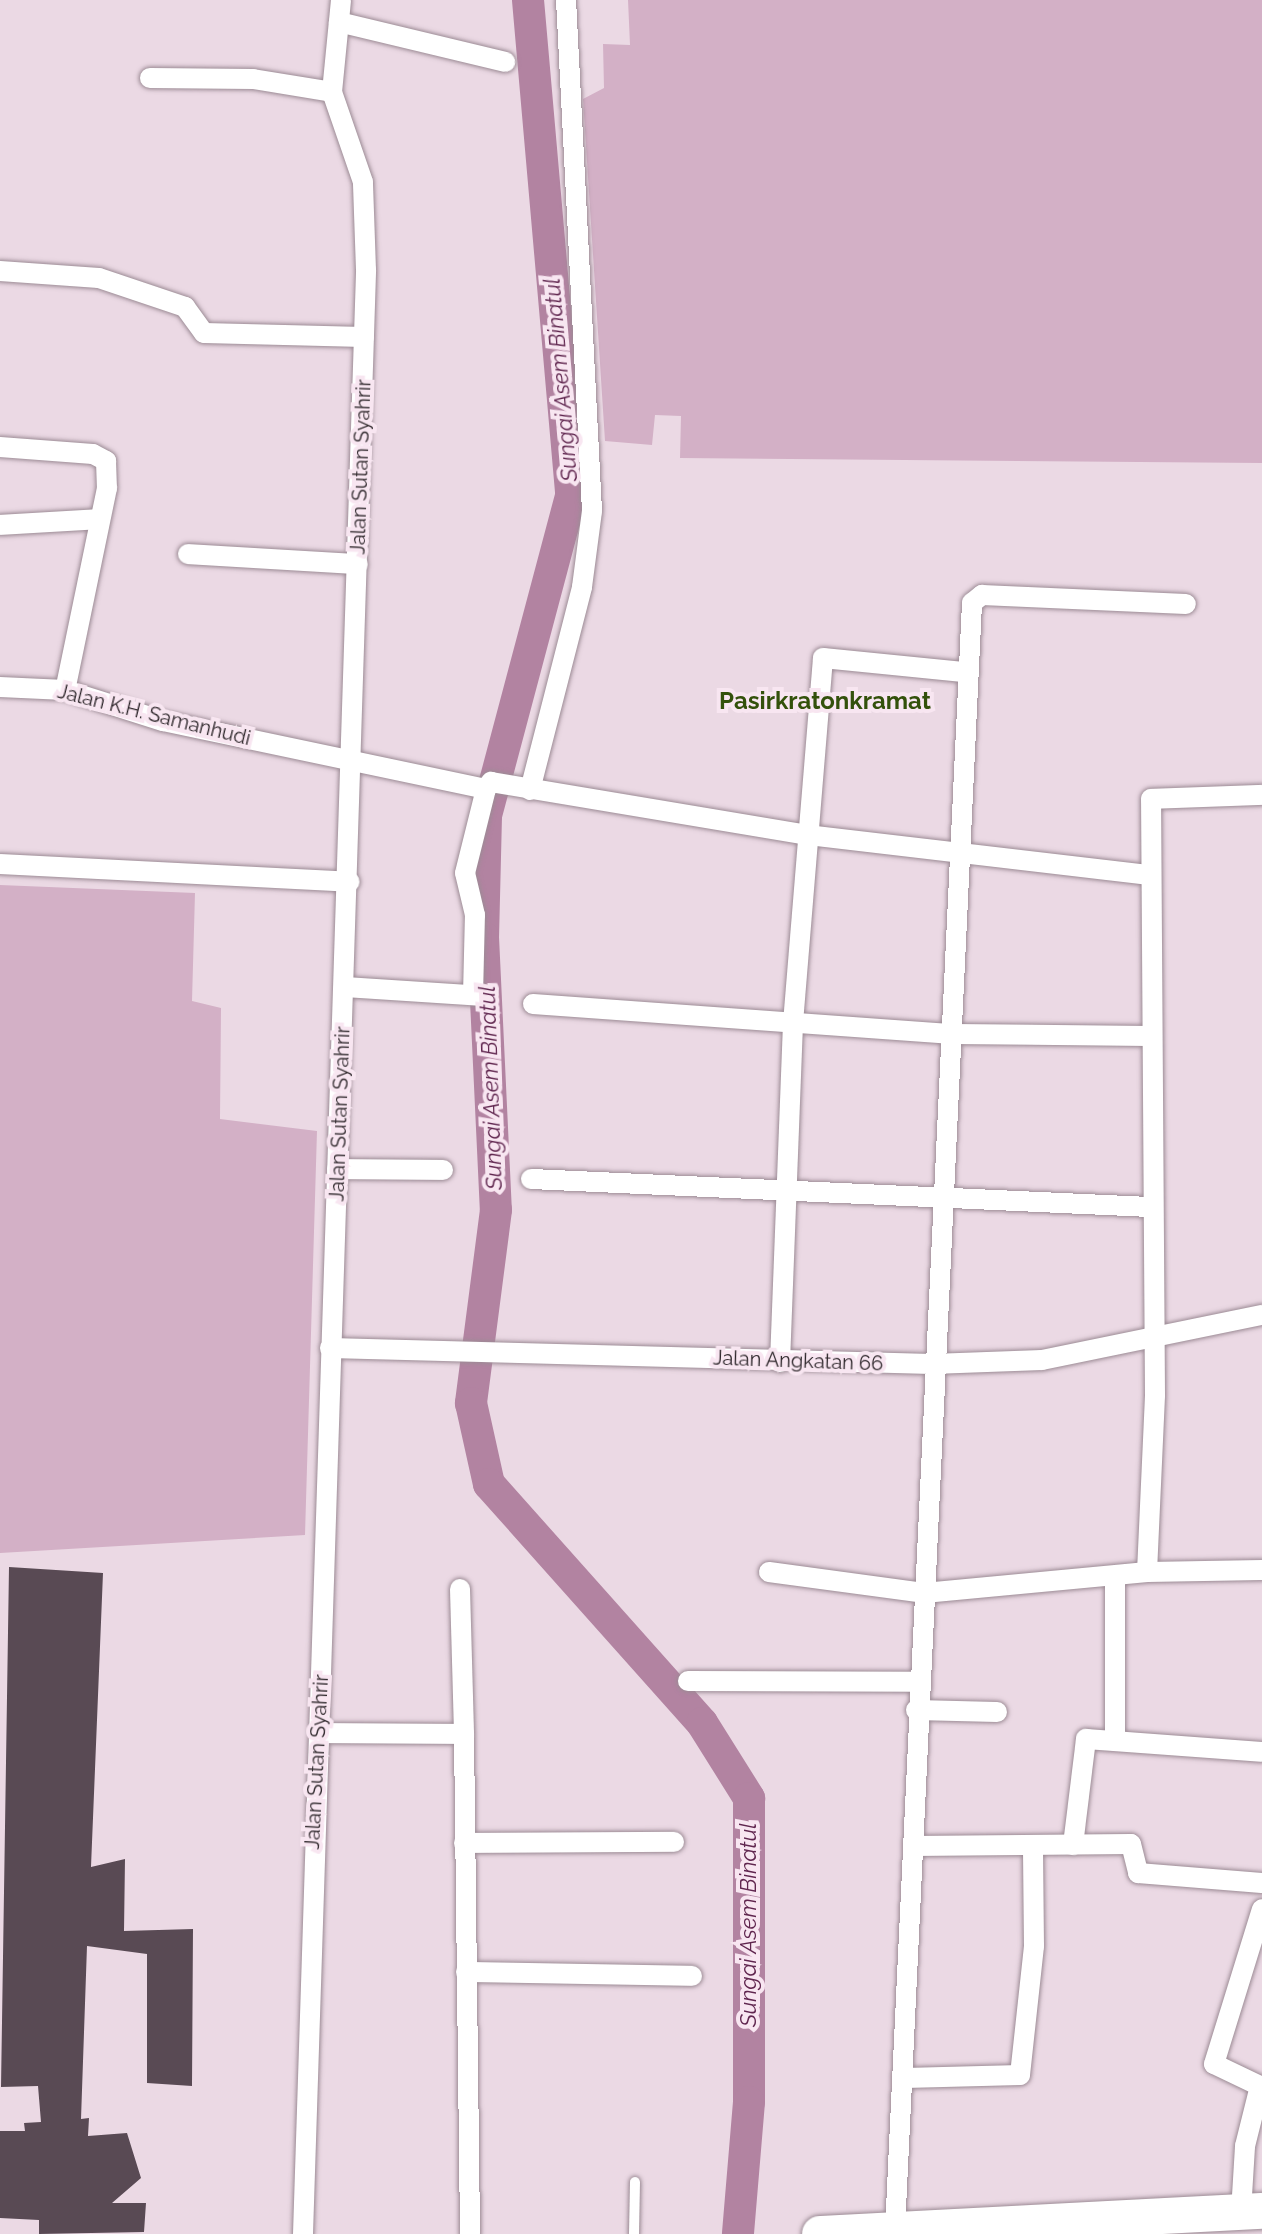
<!DOCTYPE html>
<html>
<head>
<meta charset="utf-8">
<style>
  body { margin:0 }
  #map { position:relative; width:1262px; height:2234px; overflow:hidden; background:#ebd9e4; font-family:Raleway,sans-serif }
  div>[style] { position:absolute }
  [style*='--x'] { left:calc(var(--x)*1px); top:calc(var(--y)*1px); width:calc(var(--w)*1px); rotate:calc(var(--a)*1deg) }
  .green>* { inset:0; background:#d3b0c6 }
  .river>* { height:32px; margin:-16px; padding:0 16px; transform-origin:16px; border-radius:16px; background:#b283a1 }
  .building>* { inset:0; background:#594a54 }
  .roads { filter:drop-shadow(0 0 2px #9c8b95) drop-shadow(0 0 2px #9c8b95) }
  .lane>* { height:10px; margin:-5px; padding:0 5px; transform-origin:5px; border-radius:5px; background:#fff }
  .street>* { height:20px; margin:-10px; padding:0 10px; transform-origin:10px; border-radius:10px; background:#fff }
  .highway>* { height:36px; margin:-18px; padding:0 18px; transform-origin:18px; border-radius:18px; background:#fff }
  span { translate:-50% -50%; white-space:nowrap; text-align:center; line-height:1.15; -webkit-text-stroke:8px #f8e6f1; paint-order:stroke }
  .street-label { font-size:20px; color:#2d262a }
  .water-label { font-size:22px; color:#60264f; font-style:italic }
  .quarter-label { font-size:24px; color:#33510b; font-weight:700 }
</style>
</head>
<body>
<div id="map">
  <div class="green">
    <div style="clip-path:polygon(628px 0,1262px 0,1262px 463px,680px 458px,681px 416px,655px 415px,652px 445px,605px 441px,583px 99px,604px 88px,603px 44px,630px 45px)"></div>
    <div style="clip-path:polygon(0 885px,195px 893px,192px 1001px,221px 1008px,220px 1119px,317px 1131px,305px 1535px,0 1553px)"></div>
  </div>
  <div class="river">
    <div style="--x:528;--y:0;--w:498;--a:85"></div>
    <div style="--x:571;--y:496;--w:331;--a:104.9"></div>
    <div style="--x:486;--y:816;--w:121;--a:91.4"></div>
    <div style="--x:483;--y:937;--w:273;--a:87.3"></div>
    <div style="--x:496;--y:1210;--w:195;--a:97.4"></div>
    <div style="--x:471;--y:1403;--w:83;--a:77.5"></div>
    <div style="--x:489;--y:1484;--w:320;--a:48.3"></div>
    <div style="--x:702;--y:1723;--w:89;--a:57.9"></div>
    <div style="--x:749;--y:1798;--w:304;--a:90"></div>
    <div style="--x:749;--y:2102;--w:132;--a:94.8"></div>
  </div>
  <div class="building">
    <div style="clip-path:polygon(9px 1567px,103px 1573px,91px 1867px,125px 1859px,124px 1931px,193px 1929px,192px 2086px,147px 2083px,147px 1954px,87px 1946px,81px 2119px,89px 2118px,88px 2136px,127px 2133px,141px 2178px,112px 2203px,146px 2203px,144px 2232px,39px 2234px,39px 2220px,0 2218px,0 2131px,25px 2131px,24px 2123px,41px 2122px,38px 2086px,1px 2087px)"></div>
  </div>
  <div class="roads">
    <div class="lane">
      <div style="--x:634;--y:2234;--w:52;--a:-88.9"></div>
    </div>
    <div class="street">
      <div style="--x:339;--y:22;--w:171;--a:13.5"></div>
      <div style="--x:150;--y:78;--w:103;--a:0.6"></div>
      <div style="--x:253;--y:79;--w:80;--a:9.3"></div>
      <div style="--x:0;--y:271;--w:99;--a:4"></div>
      <div style="--x:99;--y:278;--w:91;--a:18.6"></div>
      <div style="--x:185;--y:307;--w:32;--a:54"></div>
      <div style="--x:204;--y:333;--w:160;--a:1.4"></div>
      <div style="--x:0;--y:447;--w:93;--a:4.3"></div>
      <div style="--x:93;--y:454;--w:15;--a:28"></div>
      <div style="--x:106;--y:461;--w:27;--a:88"></div>
      <div style="--x:107;--y:488;--w:206;--a:101.7"></div>
      <div style="--x:0;--y:525;--w:100;--a:-3.4"></div>
      <div style="--x:188;--y:554;--w:170;--a:3.4"></div>
      <div style="--x:0;--y:687;--w:65;--a:2.6"></div>
      <div style="--x:65;--y:690;--w:103;--a:17.6"></div>
      <div style="--x:163;--y:721;--w:330;--a:11.9"></div>
      <div style="--x:486;--y:789;--w:9;--a:-54"></div>
      <div style="--x:491;--y:782;--w:321;--a:9.5"></div>
      <div style="--x:808;--y:835;--w:345;--a:6.7"></div>
      <div style="--x:530;--y:790;--w:210;--a:-75.6"></div>
      <div style="--x:582;--y:587;--w:77;--a:-82.5"></div>
      <div style="--x:592;--y:511;--w:512;--a:-92.91"></div>
      <div style="--x:0;--y:864;--w:350;--a:2.9"></div>
      <div style="--x:345;--y:987;--w:139;--a:3.7"></div>
      <div style="--x:473;--y:995;--w:80;--a:-88.6"></div>
      <div style="--x:475;--y:915;--w:43;--a:-103.4"></div>
      <div style="--x:465;--y:873;--w:87;--a:-76"></div>
      <div style="--x:533;--y:1004;--w:421;--a:4.1"></div>
      <div style="--x:953;--y:1034;--w:196;--a:0.6"></div>
      <div style="--x:337;--y:1169;--w:106;--a:0.5"></div>
      <div style="--x:531;--y:1179;--w:619;--a:2.59"></div>
      <div style="--x:330;--y:1348;--w:602;--a:1.52"></div>
      <div style="--x:932;--y:1364;--w:110;--a:-2.1"></div>
      <div style="--x:1042;--y:1360;--w:225;--a:-11.6"></div>
      <div style="--x:780;--y:1362;--w:339;--a:-87.8"></div>
      <div style="--x:793;--y:1023;--w:366;--a:-85.3"></div>
      <div style="--x:823;--y:658;--w:141;--a:5.7"></div>
      <div style="--x:769;--y:1572;--w:156;--a:7.7"></div>
      <div style="--x:924;--y:1593;--w:224;--a:-5.4"></div>
      <div style="--x:1147;--y:1572;--w:115;--a:-1"></div>
      <div style="--x:1147;--y:1572;--w:177;--a:-87.4"></div>
      <div style="--x:1155;--y:1395;--w:596;--a:-90.38"></div>
      <div style="--x:1151;--y:799;--w:111;--a:-2.1"></div>
      <div style="--x:460;--y:1589;--w:145;--a:88.4"></div>
      <div style="--x:688;--y:1681;--w:230;--a:0.2"></div>
      <div style="--x:916;--y:1710;--w:81;--a:1.4"></div>
      <div style="--x:319;--y:1733;--w:145;--a:0.4"></div>
      <div style="--x:464;--y:1734;--w:500;--a:89.31"></div>
      <div style="--x:1115;--y:1738;--w:161;--a:-90"></div>
      <div style="--x:464;--y:1843;--w:210;--a:-0.3"></div>
      <div style="--x:1073;--y:1845;--w:107;--a:-83"></div>
      <div style="--x:1086;--y:1739;--w:176;--a:4.2"></div>
      <div style="--x:913;--y:1846;--w:218;--a:-0.5"></div>
      <div style="--x:1131;--y:1844;--w:30;--a:76"></div>
      <div style="--x:1138;--y:1873;--w:124;--a:4.6"></div>
      <div style="--x:466;--y:1972;--w:226;--a:1"></div>
      <div style="--x:905;--y:2078;--w:115;--a:-1.5"></div>
      <div style="--x:1020;--y:2075;--w:130;--a:-83.8"></div>
      <div style="--x:1034;--y:1946;--w:98;--a:-90.6"></div>
      <div style="--x:1241;--y:2212;--w:66;--a:-86.5"></div>
      <div style="--x:1245;--y:2146;--w:62;--a:-76"></div>
      <div style="--x:1260;--y:2086;--w:51;--a:-154.4"></div>
      <div style="--x:1214;--y:2064;--w:162;--a:-72.8"></div>
      <div style="--x:895;--y:2230;--w:1629;--a:-87.29"></div>
      <div style="--x:972;--y:603;--w:13;--a:-39"></div>
      <div style="--x:982;--y:595;--w:204;--a:2.5"></div>
      <div style="--x:303;--y:2234;--w:1965;--a:-88.16"></div>
      <div style="--x:366;--y:270;--w:88;--a:-92"></div>
      <div style="--x:363;--y:182;--w:95;--a:-109"></div>
      <div style="--x:332;--y:92;--w:92;--a:-84.4"></div>
    </div>
    <div class="highway">
      <div style="--x:820;--y:2234;--w:443;--a:-3"></div>
    </div>
  </div>
  <div class="street-label">
    <span style="left:361px;top:467px;rotate:-88deg">Jalan Sutan Syahrir</span>
    <span style="left:154px;top:715px;rotate:14deg">Jalan K.H. Samanhudi</span>
    <span style="left:340px;top:1114px;rotate:-88deg">Jalan Sutan Syahrir</span>
    <span style="left:798px;top:1361px;rotate:2deg">Jalan Angkatan 66</span>
    <span style="left:317px;top:1762px;rotate:-87deg">Jalan Sutan Syahrir</span>
  </div>
  <div class="water-label">
    <span style="left:561px;top:380px;rotate:-95deg">Sungai Asem Binatul</span>
    <span style="left:491px;top:1088px;rotate:-92deg">Sungai Asem Binatul</span>
    <span style="left:749px;top:1925px;rotate:-90deg">Sungai Asem Binatul</span>
  </div>
  <div class="quarter-label">
    <span style="left:825px;top:701px">Pasirkratonkramat</span>
  </div>
</div>
</body>
</html>
